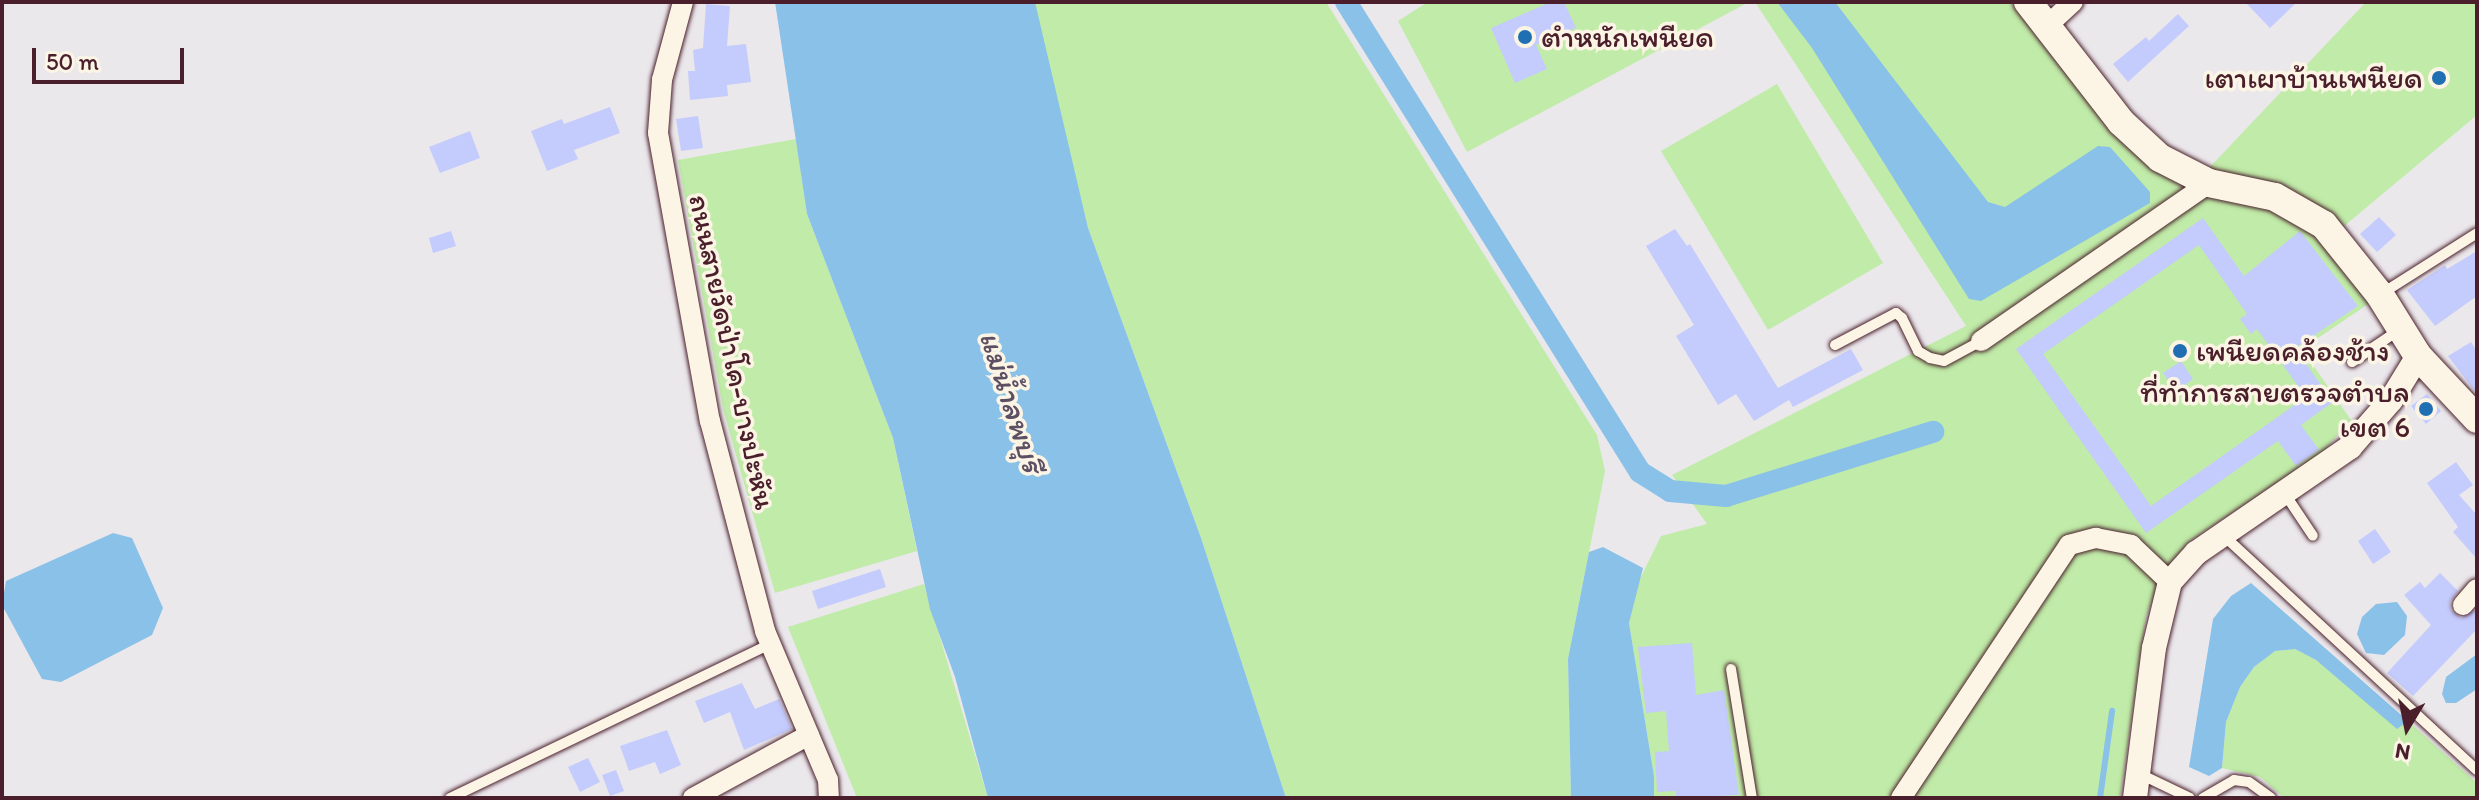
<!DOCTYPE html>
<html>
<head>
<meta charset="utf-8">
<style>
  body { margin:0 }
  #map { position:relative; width:2479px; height:800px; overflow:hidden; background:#ebe8ec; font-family:Itim,"Playpen Sans Thai",sans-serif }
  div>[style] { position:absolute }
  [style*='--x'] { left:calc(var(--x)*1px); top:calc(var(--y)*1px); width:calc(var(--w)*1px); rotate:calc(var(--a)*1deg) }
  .green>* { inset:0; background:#c0eba8 }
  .water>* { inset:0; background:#8ac1e8 }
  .stream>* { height:6px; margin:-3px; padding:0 3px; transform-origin:3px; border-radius:3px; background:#8ac1e8 }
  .canal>* { height:22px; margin:-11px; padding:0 11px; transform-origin:11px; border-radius:11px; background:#8ac1e8 }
  .building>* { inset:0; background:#c4cbfd }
  .roads { filter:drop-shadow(0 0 2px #4a1f2b) drop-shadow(0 0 2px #4a1f2b) }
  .service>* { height:10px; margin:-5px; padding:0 5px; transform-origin:5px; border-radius:5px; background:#fcf5e5 }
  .minor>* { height:20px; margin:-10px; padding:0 10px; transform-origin:10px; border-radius:10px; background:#fcf5e5 }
  .tertiary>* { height:24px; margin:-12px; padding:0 12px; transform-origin:12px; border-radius:12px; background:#fcf5e5 }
  .secondary>* { height:28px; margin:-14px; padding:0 14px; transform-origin:14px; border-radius:14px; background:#fcf5e5 }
  .dots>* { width:22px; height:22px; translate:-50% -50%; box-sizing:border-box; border:4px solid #fcf5e5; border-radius:50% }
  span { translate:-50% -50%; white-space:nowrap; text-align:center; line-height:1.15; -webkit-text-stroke:7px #fcf5e5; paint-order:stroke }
  .poi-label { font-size:30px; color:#4a1f2b }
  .left { translate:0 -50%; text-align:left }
  .right { translate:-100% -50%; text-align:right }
  .street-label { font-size:30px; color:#4a1f2b }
  .water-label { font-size:32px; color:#5d5064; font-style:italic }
  .frame { position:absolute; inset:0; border:4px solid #4a1f2b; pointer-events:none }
  .north { position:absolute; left:2367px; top:688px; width:80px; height:80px; -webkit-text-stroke:6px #fcf5e5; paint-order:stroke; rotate:190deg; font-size:22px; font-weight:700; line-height:32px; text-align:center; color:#4a1f2b }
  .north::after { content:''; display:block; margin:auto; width:28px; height:36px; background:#4a1f2b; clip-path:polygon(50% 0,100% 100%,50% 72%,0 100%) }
  .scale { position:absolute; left:32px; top:48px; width:152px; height:36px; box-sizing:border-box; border:4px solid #4a1f2b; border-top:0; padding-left:10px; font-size:24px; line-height:28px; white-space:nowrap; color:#4a1f2b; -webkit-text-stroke:6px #fcf5e5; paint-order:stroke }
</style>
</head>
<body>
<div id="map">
  <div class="green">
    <div style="clip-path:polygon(1031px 2px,1326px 2px,1597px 435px,1605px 471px,1568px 659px,1571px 798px,1286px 798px,1201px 538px,1088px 228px)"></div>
    <div style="clip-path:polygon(1428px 2px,1749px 2px,1467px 152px,1398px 21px)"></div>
    <div style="clip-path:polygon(1755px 2px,2010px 2px,2114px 127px,2318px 230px,2371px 302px,2302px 349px,2351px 420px,2322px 453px,2191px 540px,2167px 568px,2146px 616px,2120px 798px,1654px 798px,1654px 776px,1629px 623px,1634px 591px,1661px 536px,1707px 524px,1672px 475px,1966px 326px)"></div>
    <div style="clip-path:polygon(2366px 2px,2477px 2px,2477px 115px,2343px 227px,2209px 168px)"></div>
    <div style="clip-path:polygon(1777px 84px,1883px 263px,1768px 330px,1661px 151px)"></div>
    <div style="clip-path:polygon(796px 139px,807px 214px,893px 438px,917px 551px,775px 593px,723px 409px,678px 160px)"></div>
    <div style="clip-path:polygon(924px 584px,988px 798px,857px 798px,788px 627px)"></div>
    <div style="clip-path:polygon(2295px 649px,2316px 660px,2397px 728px,2408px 721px,2477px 783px,2477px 798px,2284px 798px,2260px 777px,2222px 768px,2226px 722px,2240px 687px,2254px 667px,2274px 651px)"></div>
  </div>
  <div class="water">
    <div style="clip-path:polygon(775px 2px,1035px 2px,1088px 228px,1201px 538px,1286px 798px,988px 798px,955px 677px,930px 609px,893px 438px,807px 214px)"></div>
    <div style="clip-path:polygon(1777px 2px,1835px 2px,1988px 202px,2005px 207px,2098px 146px,2110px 147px,2150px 192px,2150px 203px,1981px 301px,1969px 299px,1812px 48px)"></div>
    <div style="clip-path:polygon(113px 533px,132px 538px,163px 608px,152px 635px,61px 682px,42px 679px,2px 605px,6px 581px)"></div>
    <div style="clip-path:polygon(1603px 547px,1643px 568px,1629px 623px,1654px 776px,1654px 798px,1571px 798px,1568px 659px,1589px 552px)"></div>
    <div style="clip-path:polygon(2251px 583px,2408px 721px,2397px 729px,2316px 660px,2295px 649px,2275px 651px,2254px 667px,2240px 687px,2226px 722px,2222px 768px,2209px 776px,2189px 767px,2213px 619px,2231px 596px)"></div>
    <div style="clip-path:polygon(2397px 602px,2407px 616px,2405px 635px,2384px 655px,2366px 653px,2357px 634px,2362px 617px,2376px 604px)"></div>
    <div style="clip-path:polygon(2477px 654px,2477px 689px,2456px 703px,2446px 703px,2442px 694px,2446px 677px)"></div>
  </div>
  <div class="stream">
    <div style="--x:2100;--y:798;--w:88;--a:-82.1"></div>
  </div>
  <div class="canal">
    <div style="--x:1346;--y:2;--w:554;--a:57.97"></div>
    <div style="--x:1640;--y:472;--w:36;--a:32"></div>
    <div style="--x:1670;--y:491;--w:56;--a:5.1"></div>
    <div style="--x:1726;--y:496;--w:217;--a:-17.2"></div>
  </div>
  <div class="building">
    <div style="clip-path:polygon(1551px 2px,1564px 2px,1576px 28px,1536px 45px,1547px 69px,1515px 83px,1491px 28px)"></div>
    <div style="clip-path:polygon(2245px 2px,2297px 2px,2270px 28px)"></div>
    <div style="clip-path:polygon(706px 4px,730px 6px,727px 46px,746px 44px,751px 82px,727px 85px,728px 96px,690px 100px,688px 71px,695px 71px,693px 50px,703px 48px)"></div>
    <div style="clip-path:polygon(2178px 14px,2189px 26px,2128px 82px,2113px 64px,2146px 37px,2149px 41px)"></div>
    <div style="clip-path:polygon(610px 107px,620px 133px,574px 150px,578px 159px,547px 171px,531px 131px,562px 119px,564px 124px)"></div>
    <div style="clip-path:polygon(698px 116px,703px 148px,681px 151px,676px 119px)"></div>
    <div style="clip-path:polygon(470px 131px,480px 158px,440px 173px,429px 147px)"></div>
    <div style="clip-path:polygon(2379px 217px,2396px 235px,2377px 252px,2360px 234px)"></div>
    <div style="clip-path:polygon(evenodd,2203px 218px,2244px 276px,2300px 231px,2358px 306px,2295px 348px,2333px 402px,2301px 425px,2319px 450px,2296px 466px,2278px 441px,2146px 533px,2016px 349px,2203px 218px,2199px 245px,2247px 314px,2240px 319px,2251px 334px,2257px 329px,2306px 397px,2151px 506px,2043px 354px,2199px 245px)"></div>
    <div style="clip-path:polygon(1675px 229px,1687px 246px,1690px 244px,1778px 388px,1851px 349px,1863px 370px,1793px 407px,1789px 400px,1754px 421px,1736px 394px,1718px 405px,1676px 336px,1694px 325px,1646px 246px)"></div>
    <div style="clip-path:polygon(451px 231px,456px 246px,433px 253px,429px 238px)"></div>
    <div style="clip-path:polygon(2477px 251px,2477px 296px,2435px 326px,2407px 290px,2445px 265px,2447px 269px)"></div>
    <div style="clip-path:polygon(2471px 342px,2477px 351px,2477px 394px,2448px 356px)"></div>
    <div style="clip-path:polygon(2181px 361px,2193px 379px,2176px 391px,2163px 373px)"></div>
    <div style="clip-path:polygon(2427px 394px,2441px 411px,2426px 424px,2411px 406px)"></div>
    <div style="clip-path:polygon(2456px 462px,2473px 485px,2459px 495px,2477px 515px,2477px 559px,2453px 532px,2458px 527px,2427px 483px)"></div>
    <div style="clip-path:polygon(2375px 529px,2391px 552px,2373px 564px,2358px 541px)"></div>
    <div style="clip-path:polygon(880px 569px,886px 587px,818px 609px,812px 591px)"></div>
    <div style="clip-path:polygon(2440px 573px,2458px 591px,2450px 602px,2451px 610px,2461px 618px,2477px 609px,2477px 629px,2413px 696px,2387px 673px,2431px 625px,2404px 595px,2420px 582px,2425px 588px)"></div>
    <div style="clip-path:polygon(1692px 643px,1696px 695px,1724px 690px,1739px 795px,1676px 798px,1676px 791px,1657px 792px,1655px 752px,1669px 751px,1666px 711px,1646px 713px,1638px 647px)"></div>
    <div style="clip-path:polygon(742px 683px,755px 709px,779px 699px,792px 729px,744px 750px,730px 712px,704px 723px,695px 701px)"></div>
    <div style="clip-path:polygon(667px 730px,681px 765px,660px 774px,655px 762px,629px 771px,620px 746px)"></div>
    <div style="clip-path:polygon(588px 758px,600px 782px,580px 792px,568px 767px)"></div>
    <div style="clip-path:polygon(616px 770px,624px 791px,610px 796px,602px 775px)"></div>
  </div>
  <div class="roads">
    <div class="service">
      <div style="--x:2381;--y:294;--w:114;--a:-32.4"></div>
      <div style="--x:1835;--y:345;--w:69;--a:-27.7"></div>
      <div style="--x:1896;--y:313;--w:8;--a:40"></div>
      <div style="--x:1902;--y:318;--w:37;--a:64"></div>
      <div style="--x:1918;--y:351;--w:14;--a:30"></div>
      <div style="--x:1930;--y:358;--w:14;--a:12"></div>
      <div style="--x:1944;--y:361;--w:42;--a:-28.4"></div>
      <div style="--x:2352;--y:362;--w:57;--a:-34.2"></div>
      <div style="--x:2285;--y:494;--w:50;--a:56.3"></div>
      <div style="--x:2223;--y:535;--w:346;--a:42.8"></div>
      <div style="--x:1731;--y:669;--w:131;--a:80.8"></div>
      <div style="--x:2140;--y:774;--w:55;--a:25.6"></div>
      <div style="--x:450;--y:798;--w:355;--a:-25.7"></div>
      <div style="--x:2203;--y:798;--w:36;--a:-30"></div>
      <div style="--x:2234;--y:780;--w:15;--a:8"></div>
      <div style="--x:2249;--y:782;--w:27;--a:36"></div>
    </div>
    <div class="minor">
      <div style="--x:683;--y:2;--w:81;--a:105.1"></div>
      <div style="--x:662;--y:80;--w:53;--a:94.3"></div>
      <div style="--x:658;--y:133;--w:293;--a:79.8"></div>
      <div style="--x:710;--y:421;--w:217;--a:75.3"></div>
      <div style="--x:765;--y:631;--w:162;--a:67.1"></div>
      <div style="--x:828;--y:780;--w:18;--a:87"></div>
      <div style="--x:2048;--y:25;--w:34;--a:-43"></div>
      <div style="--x:1981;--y:341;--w:277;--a:-34.7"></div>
      <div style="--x:2463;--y:605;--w:21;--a:-49"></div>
      <div style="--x:693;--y:798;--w:132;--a:-28.5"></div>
      <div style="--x:1901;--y:798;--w:304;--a:-56.4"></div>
      <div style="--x:2069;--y:545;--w:28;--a:-15"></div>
      <div style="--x:2096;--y:538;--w:36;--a:11"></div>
      <div style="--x:2131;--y:545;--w:54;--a:43.5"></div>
    </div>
    <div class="tertiary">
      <div style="--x:2135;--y:798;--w:151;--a:-82.8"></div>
      <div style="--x:2154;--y:648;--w:68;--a:-76.4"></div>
      <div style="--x:2170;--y:582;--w:39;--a:-48"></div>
      <div style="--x:2196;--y:553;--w:187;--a:-34.5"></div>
      <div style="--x:2350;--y:447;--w:62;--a:-48.9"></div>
      <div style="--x:2391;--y:400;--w:52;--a:-58.5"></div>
    </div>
    <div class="secondary">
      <div style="--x:2028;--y:2;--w:152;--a:52.2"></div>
      <div style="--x:2121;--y:122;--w:53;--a:42.7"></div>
      <div style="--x:2160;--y:158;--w:55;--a:27"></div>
      <div style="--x:2209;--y:183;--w:67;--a:12"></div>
      <div style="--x:2275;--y:197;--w:56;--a:29.7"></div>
      <div style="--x:2324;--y:225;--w:90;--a:51.3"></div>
      <div style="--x:2380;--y:295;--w:72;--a:58.1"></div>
      <div style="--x:2418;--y:356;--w:86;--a:46.9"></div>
    </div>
  </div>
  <div class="dots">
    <div style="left:1525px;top:37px;background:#1f6fb2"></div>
    <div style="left:2439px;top:78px;background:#1f6fb2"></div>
    <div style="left:2180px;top:351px;background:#1f6fb2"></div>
    <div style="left:2426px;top:409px;background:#1f6fb2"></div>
  </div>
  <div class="poi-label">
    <span class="left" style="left:1541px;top:37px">ตำหนักเพนียด</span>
    <span class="right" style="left:2423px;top:78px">เตาเผาบ้านเพนียด</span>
    <span class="left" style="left:2196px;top:351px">เพนียดคล้องช้าง</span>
    <span class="right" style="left:2410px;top:409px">ที่ทำการสายตรวจตำบล<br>เขต 6</span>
  </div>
  <div class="street-label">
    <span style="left:732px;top:352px;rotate:78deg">ถนนสายวัดป่าโค-บางปะหัน</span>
  </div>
  <div class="water-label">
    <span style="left:1012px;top:402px;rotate:72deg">แม่น้ำลพบุรี</span>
  </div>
  <div class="frame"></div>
  <div class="north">N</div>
  <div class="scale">50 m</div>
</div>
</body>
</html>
